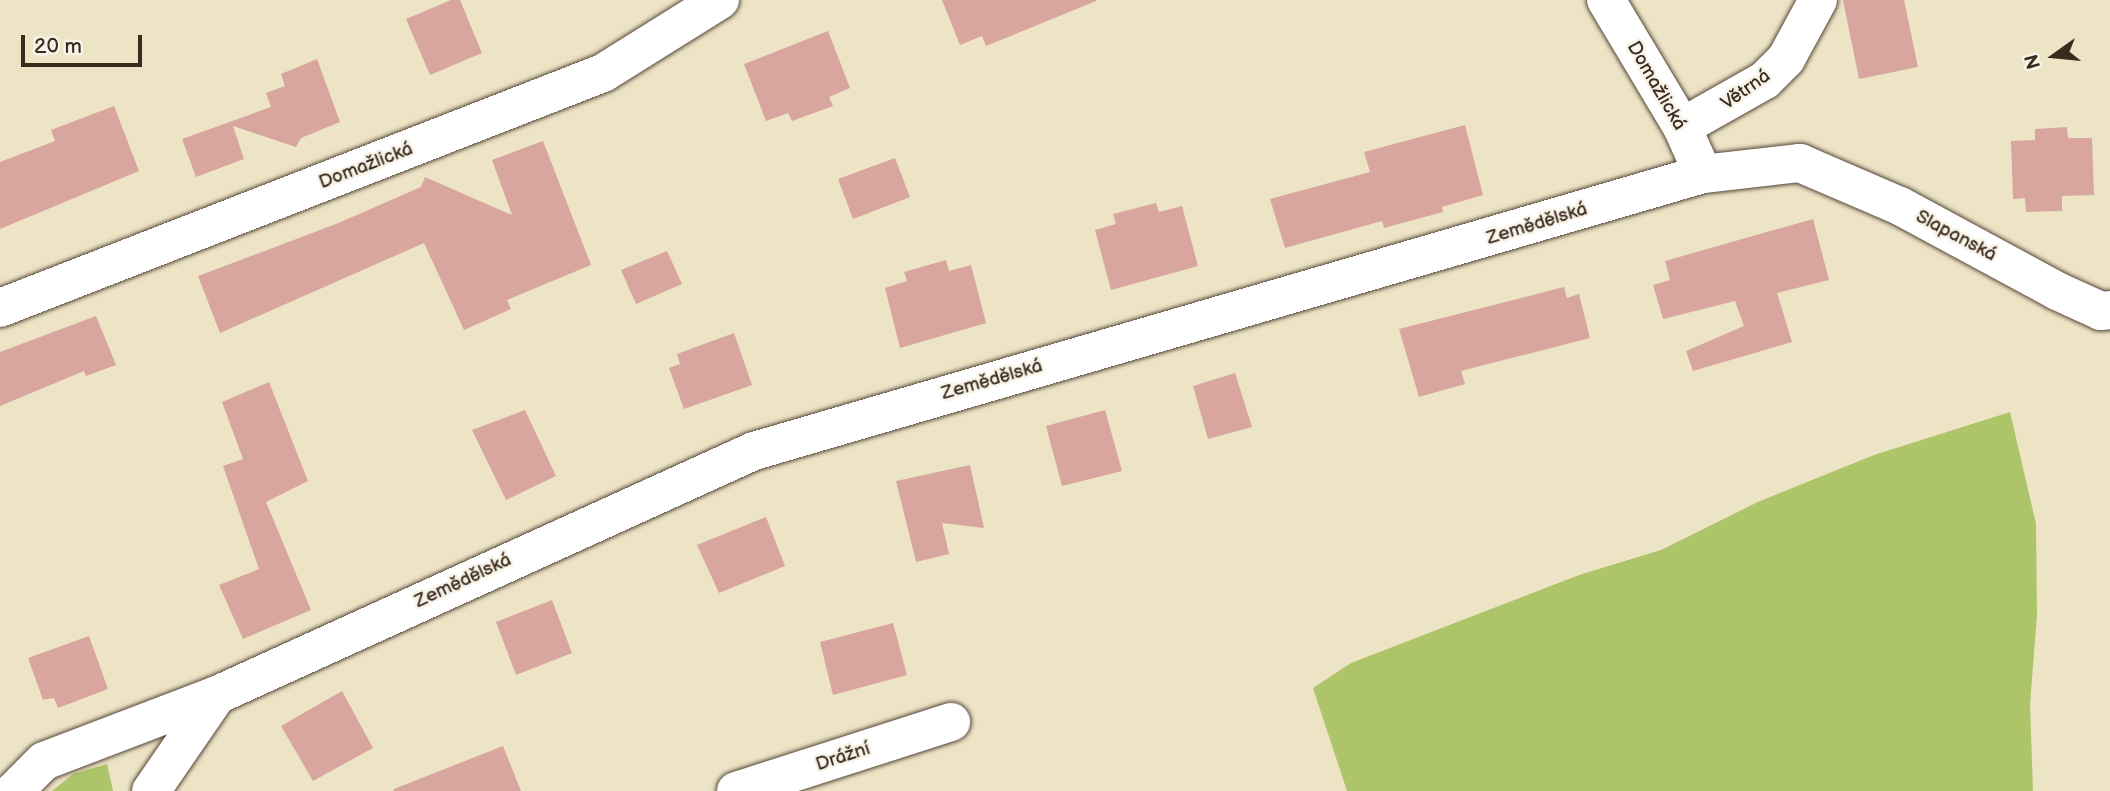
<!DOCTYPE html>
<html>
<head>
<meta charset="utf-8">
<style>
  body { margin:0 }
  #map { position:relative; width:2110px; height:791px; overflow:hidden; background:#ede4c6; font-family:"Balsamiq Sans",sans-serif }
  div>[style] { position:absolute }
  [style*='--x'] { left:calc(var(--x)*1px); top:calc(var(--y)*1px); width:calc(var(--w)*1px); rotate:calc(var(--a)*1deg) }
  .green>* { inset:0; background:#adc469 }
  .building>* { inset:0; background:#d8a69e }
  .roads { filter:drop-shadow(0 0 2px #564637) drop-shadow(0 0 2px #564637) }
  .minor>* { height:38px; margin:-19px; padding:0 19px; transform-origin:19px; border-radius:19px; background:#fff }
  .tertiary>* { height:38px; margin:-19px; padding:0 19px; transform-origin:19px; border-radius:19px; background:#fff }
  span { translate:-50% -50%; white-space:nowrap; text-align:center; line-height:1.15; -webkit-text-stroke:5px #f7f3e8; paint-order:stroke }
  .street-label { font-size:19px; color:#3b2a1e }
  .north { position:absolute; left:2019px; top:21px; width:70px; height:70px; -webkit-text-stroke:5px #f7f3e8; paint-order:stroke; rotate:255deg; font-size:19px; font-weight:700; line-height:28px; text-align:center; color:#3b2a1e }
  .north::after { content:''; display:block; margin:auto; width:24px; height:32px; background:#3b2a1e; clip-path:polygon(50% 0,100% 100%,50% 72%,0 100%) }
  .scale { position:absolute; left:21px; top:35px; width:121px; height:32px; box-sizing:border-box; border:4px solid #3b2a1e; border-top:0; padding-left:9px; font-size:21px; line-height:24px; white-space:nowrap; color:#3b2a1e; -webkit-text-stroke:5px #f7f3e8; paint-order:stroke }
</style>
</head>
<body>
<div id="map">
  <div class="green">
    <div style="clip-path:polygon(2010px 412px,2036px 524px,2037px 614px,2030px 705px,2033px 791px,1347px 791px,1313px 688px,1351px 663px,1579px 575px,1661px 550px,1760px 501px,1874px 455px)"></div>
    <div style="clip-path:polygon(107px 764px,113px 791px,52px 791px,73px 774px)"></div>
  </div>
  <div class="building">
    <div style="clip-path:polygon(451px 0,460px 0,482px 53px,430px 75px,406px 19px)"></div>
    <div style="clip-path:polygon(942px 0,1096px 0,1096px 1px,986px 46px,982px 36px,960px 45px)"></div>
    <div style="clip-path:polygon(1843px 0,1904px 0,1918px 67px,1859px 79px)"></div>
    <div style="clip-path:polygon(828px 31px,850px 88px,829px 97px,833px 106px,792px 121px,788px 113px,766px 121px,744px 64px)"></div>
    <div style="clip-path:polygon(317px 59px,340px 122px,301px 138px,296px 147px,233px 126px,244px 159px,196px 177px,182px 139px,271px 107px,266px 93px,285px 86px,281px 74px)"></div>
    <div style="clip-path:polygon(114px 106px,139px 171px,0 229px,0 162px,55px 141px,51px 130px)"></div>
    <div style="clip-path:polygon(1465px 125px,1483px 195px,1442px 207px,1443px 212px,1384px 228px,1382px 221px,1285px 248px,1270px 199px,1370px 172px,1364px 152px)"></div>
    <div style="clip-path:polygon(2067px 127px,2068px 138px,2092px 138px,2094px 195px,2062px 196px,2062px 211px,2026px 212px,2025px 198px,2013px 199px,2011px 141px,2035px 140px,2035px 129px)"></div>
    <div style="clip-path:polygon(543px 141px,591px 265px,507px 300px,511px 309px,464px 330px,424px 243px,220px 333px,198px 276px,336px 224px,421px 187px,425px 177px,512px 215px,492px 160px)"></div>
    <div style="clip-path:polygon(895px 158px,910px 197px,853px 219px,838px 179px)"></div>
    <div style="clip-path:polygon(1156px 203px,1159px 212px,1182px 206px,1198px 266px,1111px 290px,1095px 230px,1116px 224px,1113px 214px)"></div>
    <div style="clip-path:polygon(1813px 219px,1829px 280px,1777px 293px,1792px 342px,1693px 371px,1686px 351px,1744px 326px,1735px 301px,1663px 319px,1653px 285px,1670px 280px,1665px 261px)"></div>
    <div style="clip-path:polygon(667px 251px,682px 284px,636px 304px,621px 270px)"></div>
    <div style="clip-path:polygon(946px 260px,949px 271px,971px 265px,986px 323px,900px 348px,885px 288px,907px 281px,904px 272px)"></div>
    <div style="clip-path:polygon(1564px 287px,1567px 298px,1579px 294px,1590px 338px,1461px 371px,1465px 384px,1419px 397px,1399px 329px)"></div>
    <div style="clip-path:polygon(96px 316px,116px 365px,86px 376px,84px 371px,0 406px,0 352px)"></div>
    <div style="clip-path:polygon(734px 333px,752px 385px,684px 409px,669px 368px,680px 364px,677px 354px)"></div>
    <div style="clip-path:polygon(1235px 373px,1252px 427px,1208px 439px,1193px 386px)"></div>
    <div style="clip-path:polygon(269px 382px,308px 481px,266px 502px,311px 610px,243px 639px,219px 585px,259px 569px,223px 466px,243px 459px,222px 402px)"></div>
    <div style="clip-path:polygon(525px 410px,556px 476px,506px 500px,472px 430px)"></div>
    <div style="clip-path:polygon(1105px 410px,1122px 471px,1062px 486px,1046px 426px)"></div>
    <div style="clip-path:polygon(970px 465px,984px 528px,942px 523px,949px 554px,916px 562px,896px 481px)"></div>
    <div style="clip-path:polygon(766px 517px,785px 566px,719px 593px,697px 545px)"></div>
    <div style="clip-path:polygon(552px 600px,572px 653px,516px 675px,496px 622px)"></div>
    <div style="clip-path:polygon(893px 623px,907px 675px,833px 695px,820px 642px)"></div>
    <div style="clip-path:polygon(89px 636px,108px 689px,58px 708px,54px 698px,43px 700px,28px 658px)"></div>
    <div style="clip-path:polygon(342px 691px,373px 748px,313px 781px,281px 726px)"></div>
    <div style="clip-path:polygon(503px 746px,521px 791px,394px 791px,394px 789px)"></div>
  </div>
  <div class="roads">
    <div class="minor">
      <div style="--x:1606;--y:0;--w:148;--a:59.1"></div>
      <div style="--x:1682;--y:127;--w:51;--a:65.9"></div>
      <div style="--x:1682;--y:127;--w:95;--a:-29.5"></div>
      <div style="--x:1765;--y:80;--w:30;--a:-45"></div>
      <div style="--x:1786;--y:59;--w:67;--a:-61.5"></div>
      <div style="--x:0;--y:308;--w:647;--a:-21.29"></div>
      <div style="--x:603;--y:73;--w:138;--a:-32"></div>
      <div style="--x:151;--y:791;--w:116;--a:-55.5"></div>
      <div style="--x:736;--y:791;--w:226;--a:-17.8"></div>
    </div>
    <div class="tertiary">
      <div style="--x:14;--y:791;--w:42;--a:-45"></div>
      <div style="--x:44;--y:761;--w:185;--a:-20.9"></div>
      <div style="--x:217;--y:695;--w:590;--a:-24.44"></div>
      <div style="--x:754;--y:451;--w:989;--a:-16.27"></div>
      <div style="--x:1703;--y:174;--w:98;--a:-6.5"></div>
      <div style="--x:1800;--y:163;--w:109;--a:23.3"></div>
      <div style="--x:1900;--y:206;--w:179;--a:28.4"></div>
      <div style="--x:2057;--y:291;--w:48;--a:24.4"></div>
      <div style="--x:2101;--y:311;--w:9;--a:-6"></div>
    </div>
  </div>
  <div class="street-label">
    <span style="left:1656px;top:86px;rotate:60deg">Domažlická</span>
    <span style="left:1746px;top:90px;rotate:-35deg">Větrná</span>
    <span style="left:366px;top:166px;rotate:-21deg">Domažlická</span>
    <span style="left:1537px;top:224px;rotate:-17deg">Zemědělská</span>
    <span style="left:1956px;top:236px;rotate:28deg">Slapanská</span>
    <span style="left:992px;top:380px;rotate:-16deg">Zemědělská</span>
    <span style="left:463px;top:581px;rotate:-25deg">Zemědělská</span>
    <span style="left:843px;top:757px;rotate:-18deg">Drážní</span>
  </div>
  <div class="north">N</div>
  <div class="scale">20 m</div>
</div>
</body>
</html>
